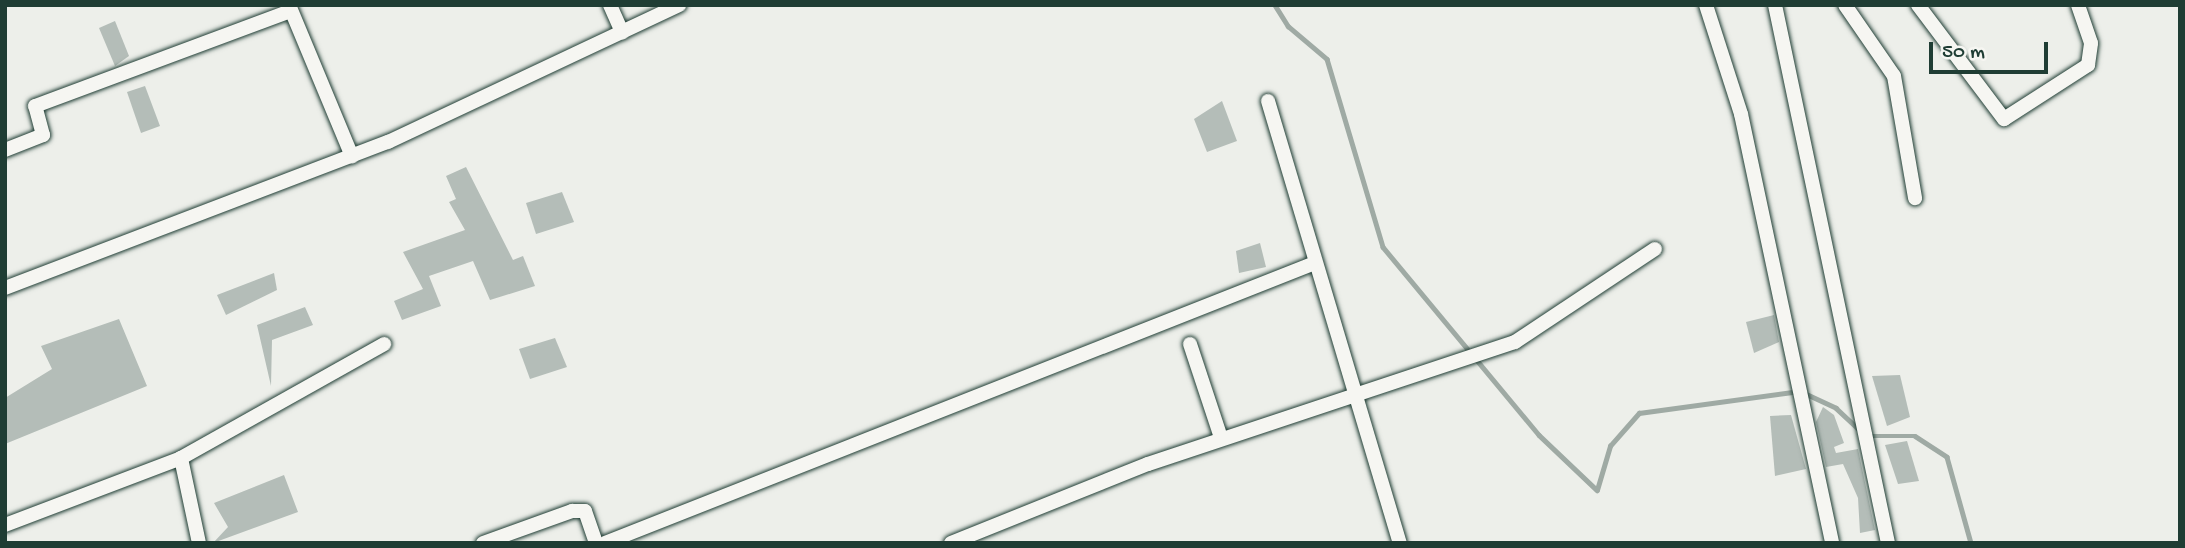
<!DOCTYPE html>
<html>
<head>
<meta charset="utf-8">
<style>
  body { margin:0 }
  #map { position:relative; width:2185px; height:548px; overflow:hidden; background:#edefea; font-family:"Gochi Hand",sans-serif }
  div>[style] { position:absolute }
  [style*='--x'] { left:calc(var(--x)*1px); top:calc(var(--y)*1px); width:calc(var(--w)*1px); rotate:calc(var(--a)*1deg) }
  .stream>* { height:4.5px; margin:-2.25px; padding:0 2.25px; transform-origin:2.25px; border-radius:2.25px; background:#9faaa4 }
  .building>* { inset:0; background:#b4bdb8 }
  .roads { filter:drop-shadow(0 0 2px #1f3d34) drop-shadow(0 0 2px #1f3d34) }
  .street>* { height:14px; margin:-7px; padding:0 7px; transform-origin:7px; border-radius:7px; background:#f6f6f2 }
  span { translate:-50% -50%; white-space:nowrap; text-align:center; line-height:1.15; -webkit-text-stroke:5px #f6f6f2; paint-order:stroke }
  .frame { position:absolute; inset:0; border:7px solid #1f3d34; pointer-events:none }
  .scale { position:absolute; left:1929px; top:42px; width:119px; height:32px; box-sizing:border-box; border:4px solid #1f3d34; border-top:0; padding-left:9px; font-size:21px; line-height:24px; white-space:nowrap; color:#1f3d34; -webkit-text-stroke:5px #f6f6f2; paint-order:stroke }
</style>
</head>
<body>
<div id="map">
  <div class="stream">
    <div style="--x:1275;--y:5;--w:25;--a:58"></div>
    <div style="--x:1288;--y:26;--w:51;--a:40.2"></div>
    <div style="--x:1327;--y:59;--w:196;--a:73.4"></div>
    <div style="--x:1383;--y:247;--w:244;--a:50.3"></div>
    <div style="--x:1539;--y:435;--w:80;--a:43.5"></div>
    <div style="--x:1597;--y:490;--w:46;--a:-73.5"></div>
    <div style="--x:1610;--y:446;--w:44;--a:-48.7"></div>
    <div style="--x:1639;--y:413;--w:162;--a:-7.8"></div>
    <div style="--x:1800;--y:391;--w:40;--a:25"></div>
    <div style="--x:1836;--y:408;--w:33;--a:43"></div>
    <div style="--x:1869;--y:436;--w:46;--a:0"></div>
    <div style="--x:1915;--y:436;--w:38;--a:33"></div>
    <div style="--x:1947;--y:457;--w:89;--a:74.4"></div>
  </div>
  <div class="building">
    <div style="clip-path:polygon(115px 21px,129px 56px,115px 66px,99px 28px)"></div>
    <div style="clip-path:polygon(145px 86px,160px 126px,141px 133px,127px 92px)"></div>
    <div style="clip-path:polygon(1222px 101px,1237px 141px,1207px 152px,1194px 119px)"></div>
    <div style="clip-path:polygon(466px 167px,513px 260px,523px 256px,535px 286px,490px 300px,473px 261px,429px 276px,441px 306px,402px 320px,394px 301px,423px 289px,403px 252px,465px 230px,449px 202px,456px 199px,446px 176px)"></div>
    <div style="clip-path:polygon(562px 192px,574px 222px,536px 234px,526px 203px)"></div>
    <div style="clip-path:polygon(1260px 243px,1266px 267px,1239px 273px,1236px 251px)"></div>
    <div style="clip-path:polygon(274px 273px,277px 290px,226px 315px,217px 295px)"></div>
    <div style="clip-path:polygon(305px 307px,313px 325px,272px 340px,271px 386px,257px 325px)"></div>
    <div style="clip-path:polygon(1774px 315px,1779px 342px,1754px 353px,1746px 322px)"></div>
    <div style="clip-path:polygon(119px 319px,147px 386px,5px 444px,5px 398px,52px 369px,41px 346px)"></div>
    <div style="clip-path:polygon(555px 338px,567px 367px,530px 379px,519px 349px)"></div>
    <div style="clip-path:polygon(1900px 375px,1910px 417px,1887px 426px,1872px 376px)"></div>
    <div style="clip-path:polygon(1823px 407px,1834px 415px,1844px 443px,1834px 447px,1836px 453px,1858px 449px,1875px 530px,1860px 533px,1858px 498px,1843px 464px,1826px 467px,1816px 422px)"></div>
    <div style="clip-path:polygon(1791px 415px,1806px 469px,1775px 476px,1770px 416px)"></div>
    <div style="clip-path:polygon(1907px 441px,1919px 481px,1898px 484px,1885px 445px)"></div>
    <div style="clip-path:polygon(284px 475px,298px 512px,213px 543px,228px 527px,214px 503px)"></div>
  </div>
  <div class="roads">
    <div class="street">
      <div style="--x:289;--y:5;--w:164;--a:67.4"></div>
      <div style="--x:610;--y:5;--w:30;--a:66"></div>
      <div style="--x:1706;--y:5;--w:114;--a:72.2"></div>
      <div style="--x:1741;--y:114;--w:439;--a:78"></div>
      <div style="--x:1775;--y:5;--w:550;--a:78.14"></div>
      <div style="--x:1845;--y:5;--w:86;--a:55.4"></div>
      <div style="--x:1894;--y:76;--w:124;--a:80.2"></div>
      <div style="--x:1918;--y:5;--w:143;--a:53"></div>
      <div style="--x:2004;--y:119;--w:100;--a:-32.7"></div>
      <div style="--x:2088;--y:65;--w:22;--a:-82"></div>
      <div style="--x:2091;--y:43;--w:40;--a:-108.9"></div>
      <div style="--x:1268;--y:101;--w:461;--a:73.4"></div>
      <div style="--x:5;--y:150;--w:41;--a:-21.5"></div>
      <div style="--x:43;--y:135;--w:30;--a:-105"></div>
      <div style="--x:35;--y:106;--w:273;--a:-20.4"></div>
      <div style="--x:5;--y:288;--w:410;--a:-20.9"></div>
      <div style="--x:388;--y:142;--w:322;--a:-25.2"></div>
      <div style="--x:1190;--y:344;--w:99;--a:71.7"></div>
      <div style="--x:5;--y:525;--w:188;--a:-20.8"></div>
      <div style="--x:199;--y:543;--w:87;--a:-102"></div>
      <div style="--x:181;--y:458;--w:233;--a:-29.3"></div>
      <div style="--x:483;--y:543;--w:95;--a:-19.8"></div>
      <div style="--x:572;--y:511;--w:13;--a:0"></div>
      <div style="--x:585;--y:511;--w:34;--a:71"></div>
      <div style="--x:605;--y:543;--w:763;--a:-21.52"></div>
      <div style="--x:951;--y:543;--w:212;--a:-21.9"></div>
      <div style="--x:1148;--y:464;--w:387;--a:-18.4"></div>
      <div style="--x:1515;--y:342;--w:168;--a:-33.6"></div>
    </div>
  </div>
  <div class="frame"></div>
  <div class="scale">50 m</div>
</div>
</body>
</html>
